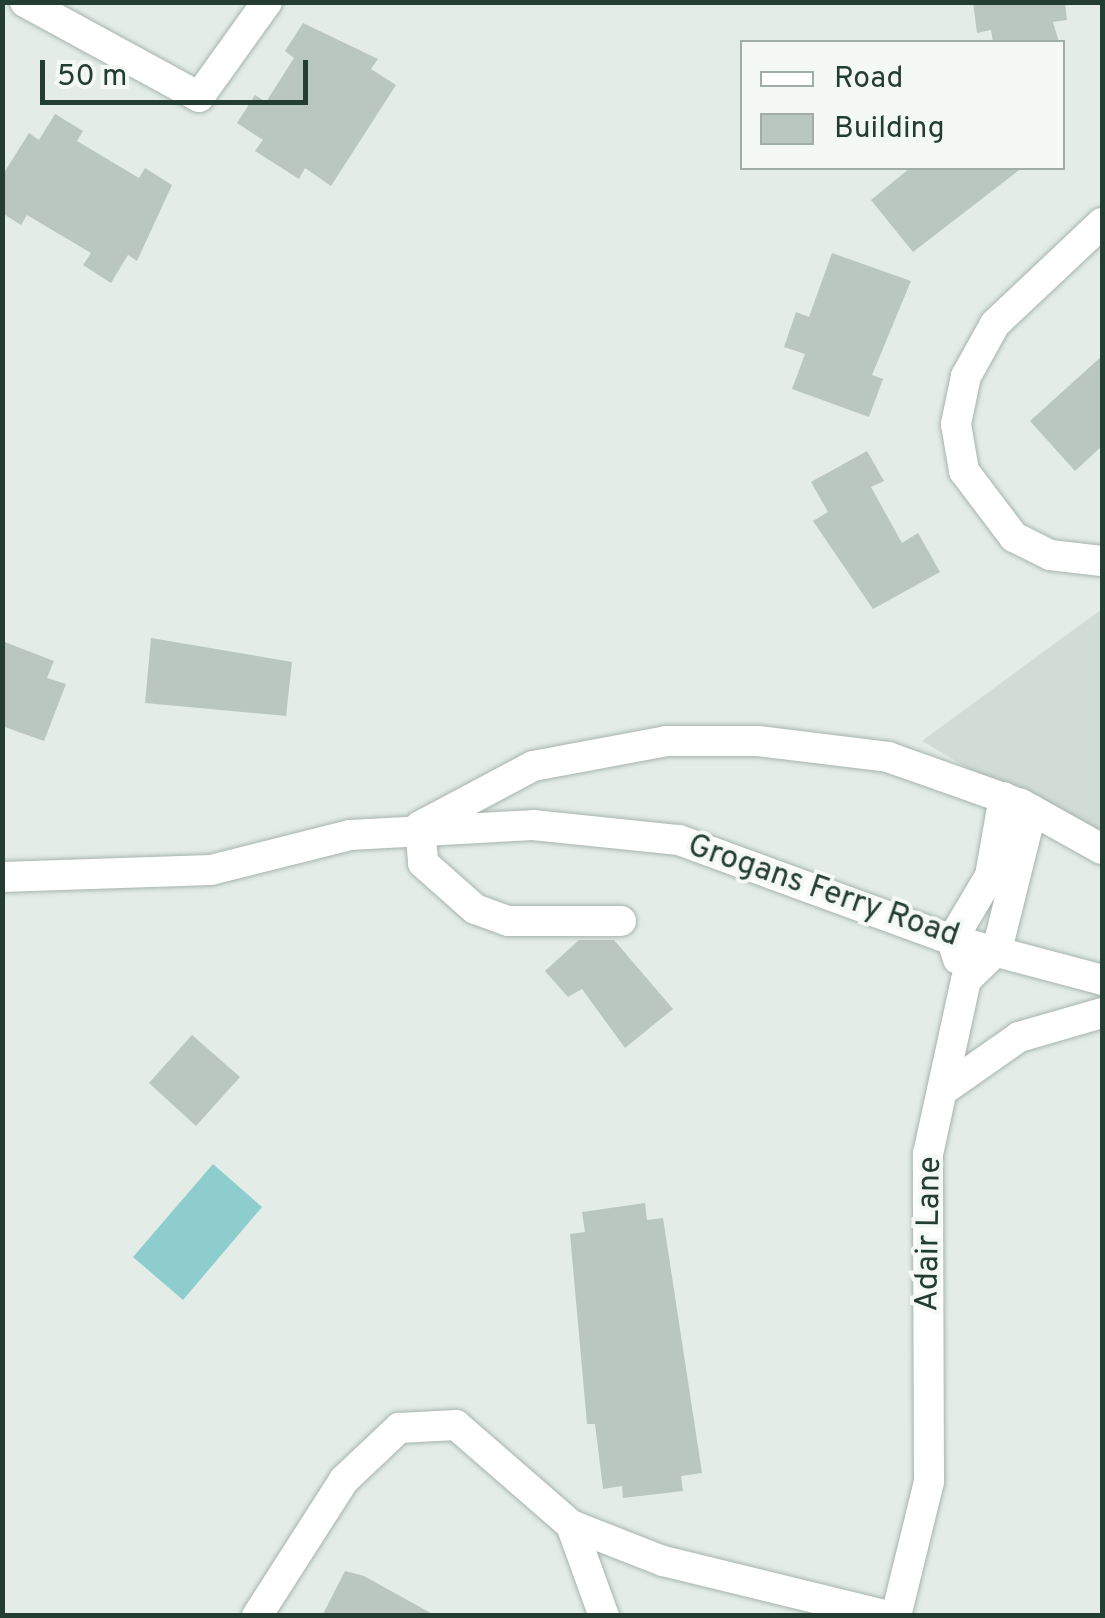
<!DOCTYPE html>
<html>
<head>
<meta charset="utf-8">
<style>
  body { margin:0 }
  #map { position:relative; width:1105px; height:1618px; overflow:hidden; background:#e3ece7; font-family:Overpass,sans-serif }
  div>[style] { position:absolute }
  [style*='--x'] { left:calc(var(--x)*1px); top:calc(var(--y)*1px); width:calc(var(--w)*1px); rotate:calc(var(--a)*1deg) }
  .built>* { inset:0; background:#d1dcd6 }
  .water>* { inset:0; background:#8ecdce }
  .building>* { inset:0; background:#b9c7bf }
  .roads { filter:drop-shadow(0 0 2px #a6b4ad) drop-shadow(0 0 2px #a6b4ad) }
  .minor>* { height:30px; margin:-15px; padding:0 15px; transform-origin:15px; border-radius:15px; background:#fff }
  span { translate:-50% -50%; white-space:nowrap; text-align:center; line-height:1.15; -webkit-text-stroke:8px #f4f9f5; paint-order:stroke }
  .street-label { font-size:32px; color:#243d33 }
  .frame { position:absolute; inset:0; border:5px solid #243d33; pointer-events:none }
  .legend { position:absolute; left:740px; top:40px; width:325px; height:130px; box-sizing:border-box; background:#f4f9f5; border:2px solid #a1aea7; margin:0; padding:12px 18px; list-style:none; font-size:30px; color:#243d33 }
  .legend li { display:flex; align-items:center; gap:20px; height:50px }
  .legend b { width:50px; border:2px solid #a1aea7 }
  .scale { position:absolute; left:40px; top:60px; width:268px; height:45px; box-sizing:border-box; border:5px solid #243d33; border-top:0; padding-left:12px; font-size:30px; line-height:35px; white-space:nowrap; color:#243d33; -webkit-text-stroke:8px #f4f9f5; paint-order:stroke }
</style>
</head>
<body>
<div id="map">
  <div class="built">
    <div style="clip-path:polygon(1102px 609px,1102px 847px,922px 741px)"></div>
  </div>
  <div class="water">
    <div style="clip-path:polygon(213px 1164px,262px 1207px,183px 1300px,133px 1257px)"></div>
  </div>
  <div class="building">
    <div style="clip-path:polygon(973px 2px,1065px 2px,1067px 20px,1053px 22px,1059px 42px,993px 42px,991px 30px,977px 33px)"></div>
    <div style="clip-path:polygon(303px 23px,378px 59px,371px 69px,396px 85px,331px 186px,305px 168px,299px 179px,255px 151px,263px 140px,237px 123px,255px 95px,266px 102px,294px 58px,285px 51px)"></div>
    <div style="clip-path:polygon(55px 114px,83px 131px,77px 141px,139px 178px,145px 168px,172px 185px,137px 261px,128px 255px,111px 283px,83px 265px,91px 253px,27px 215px,21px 225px,2px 213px,2px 176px,29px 133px,39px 140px)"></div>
    <div style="clip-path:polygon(910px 168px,1022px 168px,913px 252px,871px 200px)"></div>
    <div style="clip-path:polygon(832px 253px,911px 281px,872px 375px,883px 379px,869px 417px,792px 389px,805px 354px,784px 347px,796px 312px,809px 317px)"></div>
    <div style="clip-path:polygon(1102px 356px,1102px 446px,1075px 471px,1030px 421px)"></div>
    <div style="clip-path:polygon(867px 451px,884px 481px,871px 487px,902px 543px,918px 533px,940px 572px,873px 609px,813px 521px,828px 512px,811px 482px)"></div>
    <div style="clip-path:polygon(151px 638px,292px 662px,286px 716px,145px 703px)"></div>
    <div style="clip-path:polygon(2px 641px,54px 661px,47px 678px,66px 684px,44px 741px,2px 726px)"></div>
    <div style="clip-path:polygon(579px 940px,614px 940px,673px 1009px,625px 1048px,582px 989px,568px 997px,545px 971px)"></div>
    <div style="clip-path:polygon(192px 1035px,240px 1077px,196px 1126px,149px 1083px)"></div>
    <div style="clip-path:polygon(645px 1203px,647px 1220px,663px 1218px,702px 1473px,681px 1476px,683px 1491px,623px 1498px,622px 1486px,603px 1489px,595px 1424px,587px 1424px,570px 1234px,585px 1232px,582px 1212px)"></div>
    <div style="clip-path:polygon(345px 1571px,364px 1576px,436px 1616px,322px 1616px)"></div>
  </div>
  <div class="roads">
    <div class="minor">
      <div style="--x:25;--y:2;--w:198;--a:28.6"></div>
      <div style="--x:199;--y:97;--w:117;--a:-54.4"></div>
      <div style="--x:1102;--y:223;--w:147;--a:136.7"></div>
      <div style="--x:995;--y:324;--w:60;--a:119.1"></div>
      <div style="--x:966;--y:376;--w:49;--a:101.8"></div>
      <div style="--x:956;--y:424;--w:48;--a:80.3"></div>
      <div style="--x:964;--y:471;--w:83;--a:52.9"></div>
      <div style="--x:1014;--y:537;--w:40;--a:26.6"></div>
      <div style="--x:1050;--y:555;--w:52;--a:6.6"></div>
      <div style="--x:424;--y:824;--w:123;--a:-28"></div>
      <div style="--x:533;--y:766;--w:135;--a:-10.6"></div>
      <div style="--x:666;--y:741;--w:92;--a:0"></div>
      <div style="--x:758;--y:741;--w:131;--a:7"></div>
      <div style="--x:888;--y:757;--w:141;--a:19.5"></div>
      <div style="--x:1021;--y:804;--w:93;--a:29.1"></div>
      <div style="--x:420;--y:826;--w:37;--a:85"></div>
      <div style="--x:423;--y:863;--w:69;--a:41.5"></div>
      <div style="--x:475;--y:909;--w:35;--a:20"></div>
      <div style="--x:508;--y:921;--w:113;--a:0"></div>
      <div style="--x:2;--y:877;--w:209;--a:-1.9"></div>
      <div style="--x:211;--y:870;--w:143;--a:-14.1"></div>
      <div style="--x:350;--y:835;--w:183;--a:-3.1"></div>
      <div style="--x:533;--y:825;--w:147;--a:5.9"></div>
      <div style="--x:679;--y:840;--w:291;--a:20.1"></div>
      <div style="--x:952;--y:940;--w:155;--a:14.9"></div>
      <div style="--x:958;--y:959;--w:20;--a:-108"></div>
      <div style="--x:952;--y:940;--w:74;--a:-59.3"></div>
      <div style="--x:990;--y:876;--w:80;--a:-80"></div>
      <div style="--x:942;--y:1091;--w:94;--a:-35"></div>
      <div style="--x:1019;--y:1037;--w:86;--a:-16.1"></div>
      <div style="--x:571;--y:1525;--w:97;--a:70.1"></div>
      <div style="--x:257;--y:1616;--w:161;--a:-57.4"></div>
      <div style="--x:344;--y:1480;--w:76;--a:-43.4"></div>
      <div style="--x:399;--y:1428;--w:57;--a:-3"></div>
      <div style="--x:456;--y:1425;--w:152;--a:41"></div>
      <div style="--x:571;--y:1525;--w:99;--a:21.4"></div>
      <div style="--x:663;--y:1561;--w:232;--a:13.7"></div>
      <div style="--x:896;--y:1616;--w:138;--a:-76.2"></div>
      <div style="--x:929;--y:1482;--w:328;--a:-90.2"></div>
      <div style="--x:928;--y:1154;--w:178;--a:-77.7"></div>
      <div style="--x:966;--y:980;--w:43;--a:-44.1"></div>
      <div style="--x:997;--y:950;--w:144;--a:-76"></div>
    </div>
  </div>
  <div class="street-label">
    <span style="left:823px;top:892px;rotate:19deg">Grogans Ferry Road</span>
    <span style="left:930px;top:1234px;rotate:-89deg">Adair Lane</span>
  </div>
  <div class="frame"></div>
  <ul class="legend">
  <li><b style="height:12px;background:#fff"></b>Road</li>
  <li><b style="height:28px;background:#b9c7bf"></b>Building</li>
  </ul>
  <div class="scale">50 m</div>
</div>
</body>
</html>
